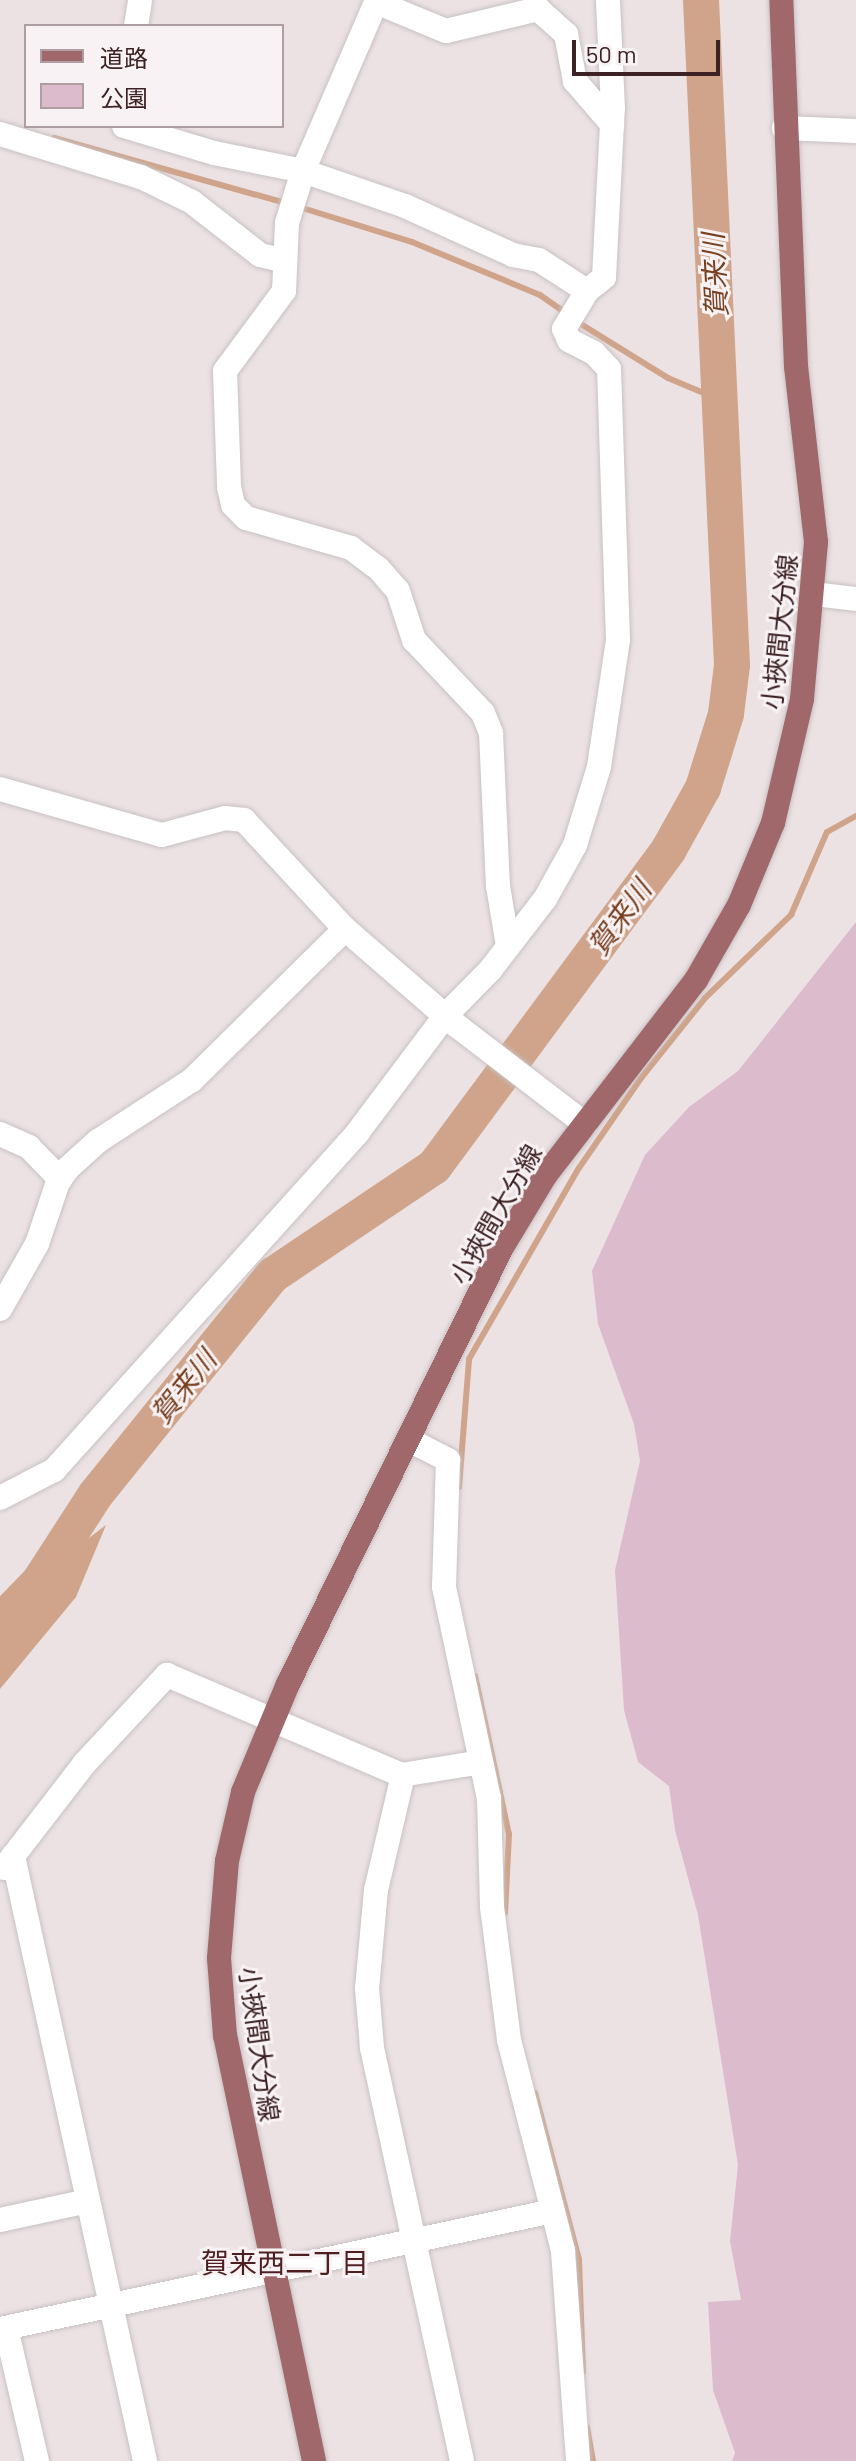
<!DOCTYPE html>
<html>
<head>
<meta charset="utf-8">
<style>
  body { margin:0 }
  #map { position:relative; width:856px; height:2461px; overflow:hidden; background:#ece2e4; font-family:Barlow,"Noto Sans JP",sans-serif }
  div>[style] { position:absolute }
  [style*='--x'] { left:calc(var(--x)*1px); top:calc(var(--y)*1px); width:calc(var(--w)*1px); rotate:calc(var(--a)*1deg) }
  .green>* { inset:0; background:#dcbbcd }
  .water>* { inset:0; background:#cfa48b }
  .stream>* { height:6px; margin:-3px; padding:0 3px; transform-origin:3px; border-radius:3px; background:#cfa48b }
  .river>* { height:36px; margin:-18px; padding:0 18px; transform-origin:18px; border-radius:18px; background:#cfa48b }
  .roads { filter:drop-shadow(0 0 2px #c8c1c2) drop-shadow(0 0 2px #c8c1c2) }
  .minor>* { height:24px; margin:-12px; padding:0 12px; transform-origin:12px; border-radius:12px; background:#fff }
  .major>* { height:24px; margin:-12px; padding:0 12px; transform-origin:12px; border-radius:12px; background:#a0686b }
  span { translate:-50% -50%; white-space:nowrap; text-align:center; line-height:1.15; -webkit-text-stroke:6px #f8f2f4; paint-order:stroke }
  .street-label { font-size:26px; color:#3c2224 }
  .water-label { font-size:28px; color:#773f1e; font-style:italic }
  .neighbourhood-label { font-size:28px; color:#4e1f21 }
  .legend { position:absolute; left:24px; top:24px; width:260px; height:104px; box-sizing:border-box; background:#f8f2f4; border:2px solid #ad9fa1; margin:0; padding:10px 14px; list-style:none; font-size:24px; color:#3c2224 }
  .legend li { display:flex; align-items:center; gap:16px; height:40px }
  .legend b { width:40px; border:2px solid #ad9fa1 }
  .scale { position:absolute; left:572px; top:40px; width:148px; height:36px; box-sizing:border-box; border:4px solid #3c2224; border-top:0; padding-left:10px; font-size:24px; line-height:28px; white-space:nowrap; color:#3c2224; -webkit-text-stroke:6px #f8f2f4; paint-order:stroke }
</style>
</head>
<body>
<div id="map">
  <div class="green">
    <div style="clip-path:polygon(856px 922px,856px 2461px,732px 2461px,735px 2453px,713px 2390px,708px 2302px,741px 2300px,730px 2241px,738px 2165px,698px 1915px,675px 1830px,669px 1786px,638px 1762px,624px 1710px,615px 1570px,640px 1461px,634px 1424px,598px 1324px,592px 1271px,645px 1155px,689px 1107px,738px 1071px)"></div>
  </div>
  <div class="water">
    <div style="clip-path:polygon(106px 1525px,76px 1597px,0 1689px,0 1614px,27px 1585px)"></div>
  </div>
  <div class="stream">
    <div style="--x:54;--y:138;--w:241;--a:15.7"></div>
    <div style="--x:296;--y:206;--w:121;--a:17.2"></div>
    <div style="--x:412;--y:242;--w:139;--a:22.5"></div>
    <div style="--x:540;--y:295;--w:33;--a:35"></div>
    <div style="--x:576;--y:321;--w:108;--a:31.8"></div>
    <div style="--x:668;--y:378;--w:60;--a:22.7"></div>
    <div style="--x:459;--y:1487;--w:128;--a:-85.5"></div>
    <div style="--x:469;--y:1359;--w:220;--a:-60.1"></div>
    <div style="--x:579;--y:1168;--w:109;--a:-55.4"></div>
    <div style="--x:641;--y:1078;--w:102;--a:-51.3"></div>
    <div style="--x:705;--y:998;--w:120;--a:-44"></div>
    <div style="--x:791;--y:915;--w:90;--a:-66.6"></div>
    <div style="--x:827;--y:832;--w:33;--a:-29"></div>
    <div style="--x:475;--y:1676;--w:162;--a:77.9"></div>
    <div style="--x:509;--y:1834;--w:79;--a:92.9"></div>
    <div style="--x:535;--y:2093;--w:172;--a:75.2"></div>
    <div style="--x:579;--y:2259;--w:113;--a:88"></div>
    <div style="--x:587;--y:2427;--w:35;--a:80"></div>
  </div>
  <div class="river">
    <div style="--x:0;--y:1622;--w:56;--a:-45.7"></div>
    <div style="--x:39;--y:1582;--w:105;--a:-57.1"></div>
    <div style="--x:96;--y:1494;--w:282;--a:-51.1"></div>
    <div style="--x:273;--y:1275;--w:194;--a:-33.9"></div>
    <div style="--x:434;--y:1167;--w:395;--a:-53.5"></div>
    <div style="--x:669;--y:849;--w:70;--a:-60.9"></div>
    <div style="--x:703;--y:788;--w:77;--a:-72.7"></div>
    <div style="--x:726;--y:714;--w:49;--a:-83"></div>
    <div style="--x:732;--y:665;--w:666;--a:-92.67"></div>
  </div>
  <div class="roads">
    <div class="minor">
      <div style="--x:377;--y:0;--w:186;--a:113.4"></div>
      <div style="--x:303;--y:171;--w:54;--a:107.1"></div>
      <div style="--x:287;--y:223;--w:68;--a:92.5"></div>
      <div style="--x:284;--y:291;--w:99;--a:126.4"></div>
      <div style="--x:225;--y:371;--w:116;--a:88"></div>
      <div style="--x:229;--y:487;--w:18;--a:77"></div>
      <div style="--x:233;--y:505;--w:18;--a:45"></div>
      <div style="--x:246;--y:518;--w:109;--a:15.9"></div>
      <div style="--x:351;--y:548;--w:34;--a:37"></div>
      <div style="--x:378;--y:568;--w:30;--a:49"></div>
      <div style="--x:398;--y:591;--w:52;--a:71.9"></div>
      <div style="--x:414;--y:640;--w:100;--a:46.6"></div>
      <div style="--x:483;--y:713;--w:22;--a:68"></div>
      <div style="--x:491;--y:733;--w:153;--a:87.4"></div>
      <div style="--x:498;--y:886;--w:61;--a:80.5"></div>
      <div style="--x:376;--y:2;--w:76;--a:22.5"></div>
      <div style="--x:446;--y:31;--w:95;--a:-13.4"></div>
      <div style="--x:538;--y:9;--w:38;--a:42"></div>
      <div style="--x:566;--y:34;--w:48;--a:79.2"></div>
      <div style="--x:575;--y:81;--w:57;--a:49.3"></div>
      <div style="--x:136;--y:26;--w:26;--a:-81"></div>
      <div style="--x:124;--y:126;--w:94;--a:16.7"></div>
      <div style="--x:214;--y:153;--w:91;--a:11.4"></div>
      <div style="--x:303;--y:171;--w:108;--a:18.9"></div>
      <div style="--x:405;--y:206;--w:119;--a:24.4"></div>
      <div style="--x:513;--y:255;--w:26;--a:11"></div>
      <div style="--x:539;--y:260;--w:57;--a:32.9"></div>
      <div style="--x:784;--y:128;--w:72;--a:2.4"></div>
      <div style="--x:0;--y:134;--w:147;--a:17"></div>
      <div style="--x:141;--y:177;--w:57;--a:26.1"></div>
      <div style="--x:192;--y:202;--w:86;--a:37.9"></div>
      <div style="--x:260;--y:255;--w:26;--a:13"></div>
      <div style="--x:814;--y:594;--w:42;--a:6.8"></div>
      <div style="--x:0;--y:789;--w:168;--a:15.9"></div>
      <div style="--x:162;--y:835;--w:65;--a:-15.1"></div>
      <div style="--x:225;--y:818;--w:19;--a:6"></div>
      <div style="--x:244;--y:820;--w:149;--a:47.2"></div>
      <div style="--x:345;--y:929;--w:147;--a:40.9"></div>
      <div style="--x:456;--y:1025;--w:163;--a:37.5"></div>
      <div style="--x:0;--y:1134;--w:32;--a:24"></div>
      <div style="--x:29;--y:1147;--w:45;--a:45.9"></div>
      <div style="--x:0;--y:1309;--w:75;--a:-60.4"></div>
      <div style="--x:37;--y:1244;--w:65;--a:-71.3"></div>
      <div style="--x:58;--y:1182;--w:17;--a:-54"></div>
      <div style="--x:68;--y:1168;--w:40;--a:-42"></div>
      <div style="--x:98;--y:1141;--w:112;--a:-33"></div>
      <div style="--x:192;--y:1080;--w:215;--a:-44.6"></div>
      <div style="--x:411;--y:1441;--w:42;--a:27.2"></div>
      <div style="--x:448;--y:1460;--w:127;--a:91.8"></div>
      <div style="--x:444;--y:1587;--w:216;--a:78"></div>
      <div style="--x:489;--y:1798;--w:109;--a:88.4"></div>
      <div style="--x:492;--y:1907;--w:134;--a:82.7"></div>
      <div style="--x:509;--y:2040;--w:218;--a:75.6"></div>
      <div style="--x:563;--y:2251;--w:211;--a:85.9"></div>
      <div style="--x:0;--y:1498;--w:61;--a:-27.4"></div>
      <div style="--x:54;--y:1470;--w:455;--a:-48"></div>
      <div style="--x:358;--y:1132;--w:146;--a:-53.1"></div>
      <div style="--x:446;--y:1015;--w:64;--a:-45.6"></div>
      <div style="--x:491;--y:969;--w:88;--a:-52.4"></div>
      <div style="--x:545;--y:899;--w:62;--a:-60.9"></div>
      <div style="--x:575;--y:845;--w:82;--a:-72.9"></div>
      <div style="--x:599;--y:767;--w:128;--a:-81.5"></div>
      <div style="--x:618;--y:640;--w:271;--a:-91.9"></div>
      <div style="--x:609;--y:369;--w:22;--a:-133"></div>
      <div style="--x:594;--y:353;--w:28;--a:-153"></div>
      <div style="--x:569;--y:340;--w:12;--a:-114"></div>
      <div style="--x:564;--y:329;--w:44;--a:-58.8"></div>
      <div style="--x:587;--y:291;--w:22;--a:-39"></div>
      <div style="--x:604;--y:277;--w:169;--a:-87"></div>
      <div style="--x:613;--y:108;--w:108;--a:-92.7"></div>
      <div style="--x:403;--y:1775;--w:118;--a:103.2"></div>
      <div style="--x:376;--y:1890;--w:98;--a:95.2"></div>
      <div style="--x:367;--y:1988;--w:60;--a:85.2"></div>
      <div style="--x:372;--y:2048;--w:423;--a:77.7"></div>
      <div style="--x:13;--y:1856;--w:619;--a:77.69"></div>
      <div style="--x:4;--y:1868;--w:131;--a:-52.4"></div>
      <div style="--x:84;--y:1764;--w:122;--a:-47"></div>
      <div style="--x:167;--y:1675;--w:254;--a:23.1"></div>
      <div style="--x:401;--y:1775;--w:81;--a:-9.2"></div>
      <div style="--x:0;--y:2220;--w:90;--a:-12.2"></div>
      <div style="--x:6;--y:2328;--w:137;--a:76.9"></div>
      <div style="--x:0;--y:2329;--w:565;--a:-12.05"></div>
    </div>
    <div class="major">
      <div style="--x:314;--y:2461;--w:434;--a:-101.8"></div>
      <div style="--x:225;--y:2036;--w:78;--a:-94.4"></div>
      <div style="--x:219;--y:1958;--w:97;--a:-85.3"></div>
      <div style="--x:227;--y:1861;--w:71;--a:-76.9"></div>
      <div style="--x:243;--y:1792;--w:117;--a:-67.4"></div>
      <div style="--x:288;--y:1684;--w:490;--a:-63.9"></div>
      <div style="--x:504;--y:1244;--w:79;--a:-58.9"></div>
      <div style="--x:545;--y:1176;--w:247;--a:-52.4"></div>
      <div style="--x:696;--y:980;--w:86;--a:-60.2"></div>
      <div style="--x:739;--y:905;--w:89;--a:-67.5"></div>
      <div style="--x:773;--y:823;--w:127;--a:-76.8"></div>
      <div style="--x:802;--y:699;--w:158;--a:-84.9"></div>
      <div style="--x:816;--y:542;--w:177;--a:-96.5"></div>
      <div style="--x:796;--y:366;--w:366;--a:-92.3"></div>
    </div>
  </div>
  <div class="street-label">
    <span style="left:779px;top:632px;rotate:-84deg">小挾間大分線</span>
    <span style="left:495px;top:1214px;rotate:-60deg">小挾間大分線</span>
    <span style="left:260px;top:2044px;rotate:82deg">小挾間大分線</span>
  </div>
  <div class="water-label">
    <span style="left:714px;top:275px;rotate:-93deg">賀来川</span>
    <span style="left:619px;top:917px;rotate:-54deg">賀来川</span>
    <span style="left:183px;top:1386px;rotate:-51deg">賀来川</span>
  </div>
  <div class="neighbourhood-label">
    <span style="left:285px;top:2262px">賀来西二丁目</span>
  </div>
  <ul class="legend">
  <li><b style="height:10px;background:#a0686b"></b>道路</li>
  <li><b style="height:22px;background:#dcbbcd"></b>公園</li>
  </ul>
  <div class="scale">50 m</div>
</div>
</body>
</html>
